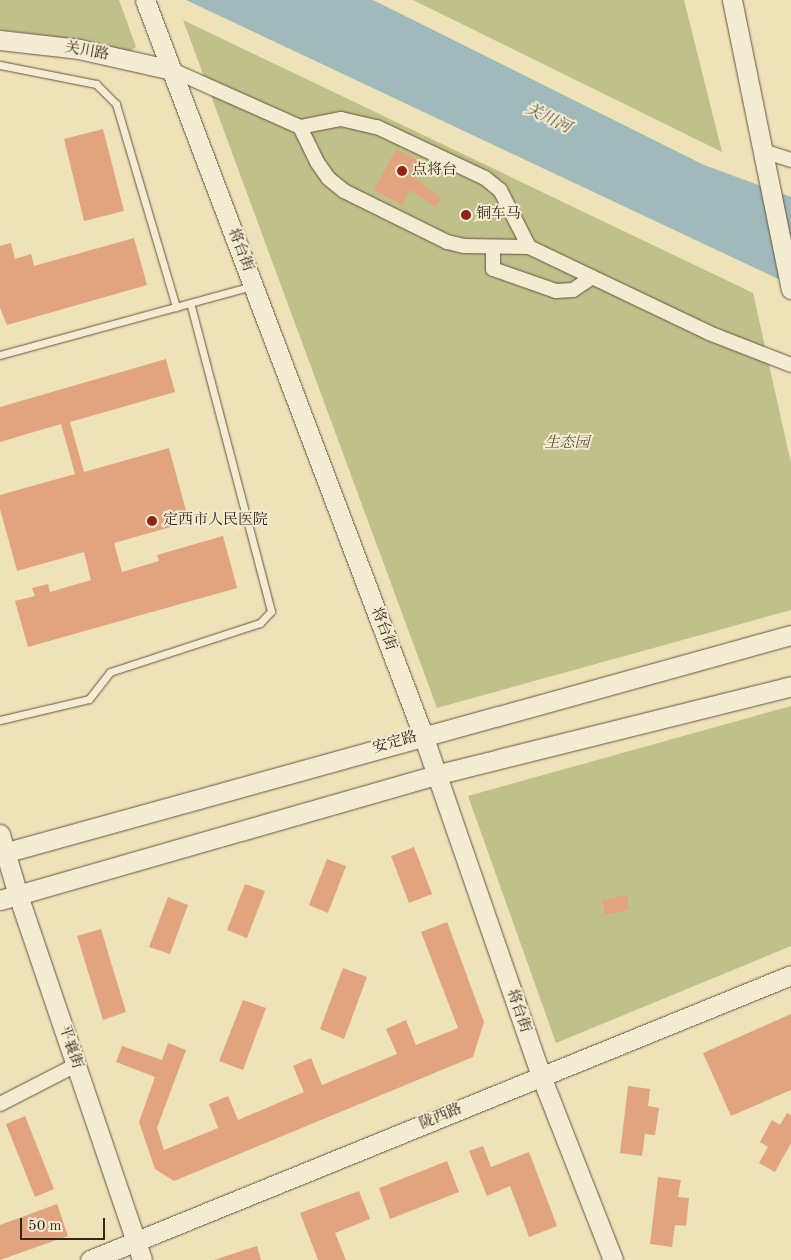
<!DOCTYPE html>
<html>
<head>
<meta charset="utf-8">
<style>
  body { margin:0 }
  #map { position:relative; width:791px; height:1260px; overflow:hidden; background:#eee2b9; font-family:"Old Standard TT","Noto Serif SC",serif }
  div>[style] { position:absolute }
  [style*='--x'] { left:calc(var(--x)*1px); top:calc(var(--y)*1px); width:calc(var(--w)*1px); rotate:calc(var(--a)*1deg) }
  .green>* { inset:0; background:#c0c18a }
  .water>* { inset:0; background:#a0babb }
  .building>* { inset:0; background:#e1a47f }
  .roads { filter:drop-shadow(0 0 1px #655440) drop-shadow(0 0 1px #655440) }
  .lane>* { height:7px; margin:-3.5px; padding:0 3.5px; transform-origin:3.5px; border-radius:3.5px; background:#f4ecd2 }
  .street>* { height:14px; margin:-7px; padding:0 7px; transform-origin:7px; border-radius:7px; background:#f4ecd2 }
  .secondary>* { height:19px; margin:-9.5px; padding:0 9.5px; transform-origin:9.5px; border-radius:9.5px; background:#f4ecd2 }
  .dots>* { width:14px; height:14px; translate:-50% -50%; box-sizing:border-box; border:2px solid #f4ecd2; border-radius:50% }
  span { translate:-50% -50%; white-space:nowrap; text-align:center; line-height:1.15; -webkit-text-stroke:4px #f4ecd2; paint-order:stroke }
  .street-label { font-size:15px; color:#372518 }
  .poi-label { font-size:15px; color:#372518 }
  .left { translate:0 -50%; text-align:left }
  .park-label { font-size:15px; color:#594c34; font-style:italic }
  .water-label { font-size:16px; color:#565249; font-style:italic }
  .scale { position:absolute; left:20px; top:1218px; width:85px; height:22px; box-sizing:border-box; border:2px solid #372518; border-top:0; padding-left:6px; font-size:15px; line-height:18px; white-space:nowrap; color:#372518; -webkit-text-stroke:4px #f4ecd2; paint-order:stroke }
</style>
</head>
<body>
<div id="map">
  <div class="green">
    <div style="clip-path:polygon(0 0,119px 0,136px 47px,129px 52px,42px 35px,0 30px)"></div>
    <div style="clip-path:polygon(413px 0,684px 0,722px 152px)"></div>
    <div style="clip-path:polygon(183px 20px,753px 293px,791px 463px,791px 610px,437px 708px)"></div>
    <div style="clip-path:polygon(791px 706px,791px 946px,556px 1043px,468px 796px)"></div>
  </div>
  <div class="water">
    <div style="clip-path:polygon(186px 0,373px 0,704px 165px,791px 197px,791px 285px)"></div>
  </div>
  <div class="building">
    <div style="clip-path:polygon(103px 129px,124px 211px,84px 221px,64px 139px)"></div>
    <div style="clip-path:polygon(396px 149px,424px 163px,415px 179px,441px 197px,437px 208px,410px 190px,402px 205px,374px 190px)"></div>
    <div style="clip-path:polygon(134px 238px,147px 285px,7px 325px,0 308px,0 246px,11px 243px,15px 259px,31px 254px,34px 266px)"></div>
    <div style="clip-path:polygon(166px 359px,175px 392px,70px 422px,84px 472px,169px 448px,189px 522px,114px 543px,122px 572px,159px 561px,157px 555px,223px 536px,237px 588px,28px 647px,15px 601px,35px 596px,32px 588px,48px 584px,50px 592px,91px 580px,84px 552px,17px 571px,0 509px,0 495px,75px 474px,61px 424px,0 442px,0 407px)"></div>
    <div style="clip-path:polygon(414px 847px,432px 894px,409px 903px,391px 856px)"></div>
    <div style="clip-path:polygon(327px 859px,346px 866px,328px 913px,309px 905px)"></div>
    <div style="clip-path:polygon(245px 884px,265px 891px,247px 938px,227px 930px)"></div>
    <div style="clip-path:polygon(627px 895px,629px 910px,605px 915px,602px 900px)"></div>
    <div style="clip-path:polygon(168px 897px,188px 905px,170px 954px,149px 947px)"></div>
    <div style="clip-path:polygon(447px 922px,484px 1022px,473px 1057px,174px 1181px,155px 1169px,139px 1122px,155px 1077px,116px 1062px,122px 1046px,162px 1060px,168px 1043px,186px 1050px,157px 1128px,164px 1150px,218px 1128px,209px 1104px,228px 1096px,238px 1120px,304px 1092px,293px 1066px,311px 1058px,322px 1085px,397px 1054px,386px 1029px,406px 1020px,416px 1045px,458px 1028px,421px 932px)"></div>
    <div style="clip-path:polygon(101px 929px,126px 1012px,103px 1020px,77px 936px)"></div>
    <div style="clip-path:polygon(343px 968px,367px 977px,344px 1039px,320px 1029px)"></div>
    <div style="clip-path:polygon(243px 1000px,266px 1008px,243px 1070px,219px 1061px)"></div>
    <div style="clip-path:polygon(791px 1014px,791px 1090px,731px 1116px,703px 1053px)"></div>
    <div style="clip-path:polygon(628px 1086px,650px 1089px,648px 1106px,659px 1108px,655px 1135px,645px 1134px,642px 1156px,620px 1153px)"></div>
    <div style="clip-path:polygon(787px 1113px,791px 1115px,791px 1143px,775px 1172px,759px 1163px,768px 1147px,760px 1142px,772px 1120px,780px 1125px)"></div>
    <div style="clip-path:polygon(25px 1116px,54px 1189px,35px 1197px,6px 1124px)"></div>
    <div style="clip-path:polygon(483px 1146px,491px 1167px,529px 1152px,557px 1226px,529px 1237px,510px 1186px,487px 1196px,469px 1151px)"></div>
    <div style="clip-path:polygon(447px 1161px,459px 1192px,390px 1219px,379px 1188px)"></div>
    <div style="clip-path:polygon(658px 1177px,681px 1180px,678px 1197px,689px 1198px,686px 1226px,675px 1225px,672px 1247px,650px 1244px)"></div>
    <div style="clip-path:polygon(359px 1191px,370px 1219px,335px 1233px,346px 1260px,318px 1260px,300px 1213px)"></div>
    <div style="clip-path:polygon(57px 1204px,68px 1236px,0 1260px,0 1225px)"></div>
    <div style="clip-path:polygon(257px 1246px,261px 1260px,214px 1260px)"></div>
  </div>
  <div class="roads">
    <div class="lane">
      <div style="--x:0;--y:65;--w:98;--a:11.2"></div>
      <div style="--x:96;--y:84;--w:28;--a:45"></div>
      <div style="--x:116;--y:104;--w:212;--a:73.5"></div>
      <div style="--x:0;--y:355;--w:262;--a:-15.3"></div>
      <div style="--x:0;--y:720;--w:91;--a:-13.3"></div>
      <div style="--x:89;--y:699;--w:34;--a:-52"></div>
      <div style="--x:110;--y:672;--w:158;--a:-18.1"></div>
      <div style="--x:260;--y:623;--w:16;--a:-47"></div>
      <div style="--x:271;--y:611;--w:318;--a:-104.7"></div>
    </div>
    <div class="street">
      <div style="--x:172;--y:70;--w:140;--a:24"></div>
      <div style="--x:300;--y:127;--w:42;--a:-11"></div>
      <div style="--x:341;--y:119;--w:37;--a:13"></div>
      <div style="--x:377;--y:127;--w:119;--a:25.3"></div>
      <div style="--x:485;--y:178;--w:19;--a:39"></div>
      <div style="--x:500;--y:190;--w:64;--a:63"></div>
      <div style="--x:300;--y:127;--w:39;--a:64"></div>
      <div style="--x:317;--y:162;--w:19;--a:55"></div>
      <div style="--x:328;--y:178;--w:21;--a:39"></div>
      <div style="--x:344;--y:191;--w:115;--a:26.3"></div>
      <div style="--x:447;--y:242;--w:17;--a:13"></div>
      <div style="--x:464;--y:246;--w:65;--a:0.9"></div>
      <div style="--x:529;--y:247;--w:199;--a:25.5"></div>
      <div style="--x:709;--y:333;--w:88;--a:21.3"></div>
      <div style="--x:763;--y:151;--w:29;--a:18"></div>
      <div style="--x:493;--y:247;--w:22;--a:90"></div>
      <div style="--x:493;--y:269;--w:67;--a:19.2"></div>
      <div style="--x:556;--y:291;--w:17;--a:-3"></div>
      <div style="--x:573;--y:290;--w:23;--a:-34"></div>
      <div style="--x:0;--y:1104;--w:85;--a:-27.2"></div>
    </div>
    <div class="secondary">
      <div style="--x:145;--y:0;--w:786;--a:69.28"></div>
      <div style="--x:423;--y:735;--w:361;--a:70.9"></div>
      <div style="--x:541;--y:1076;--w:198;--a:68.6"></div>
      <div style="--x:732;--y:0;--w:295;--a:78.5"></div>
      <div style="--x:0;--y:40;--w:80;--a:6.5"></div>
      <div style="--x:79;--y:49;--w:95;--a:12.7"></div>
      <div style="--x:0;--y:834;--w:64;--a:73.6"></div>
      <div style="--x:18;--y:895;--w:385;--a:71.2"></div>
      <div style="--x:0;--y:854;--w:821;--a:-15.48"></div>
      <div style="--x:0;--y:900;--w:453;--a:-16"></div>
      <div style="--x:435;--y:775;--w:367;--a:-14"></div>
      <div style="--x:90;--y:1260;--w:757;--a:-22.12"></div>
    </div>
  </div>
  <div class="dots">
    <div style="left:402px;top:171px;background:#8f2418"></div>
    <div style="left:466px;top:215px;background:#8f2418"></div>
    <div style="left:152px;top:521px;background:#8f2418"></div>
  </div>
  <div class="street-label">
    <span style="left:87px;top:52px;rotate:10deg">关川路</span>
    <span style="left:240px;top:250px;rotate:69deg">将台街</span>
    <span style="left:383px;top:629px;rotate:69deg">将台街</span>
    <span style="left:395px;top:743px;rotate:-16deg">安定路</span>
    <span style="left:518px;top:1011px;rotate:71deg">将台街</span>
    <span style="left:70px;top:1047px;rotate:71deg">平襄街</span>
    <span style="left:441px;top:1117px;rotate:-22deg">陇西路</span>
  </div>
  <div class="poi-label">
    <span class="left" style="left:412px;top:171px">点将台</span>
    <span class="left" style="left:476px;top:215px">铜车马</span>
    <span class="left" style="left:163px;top:521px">定西市人民医院</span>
  </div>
  <div class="park-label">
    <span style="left:567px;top:444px">生态园</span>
  </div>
  <div class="water-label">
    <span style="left:548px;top:119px;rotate:26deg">关川河</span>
  </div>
  <div class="scale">50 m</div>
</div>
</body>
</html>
